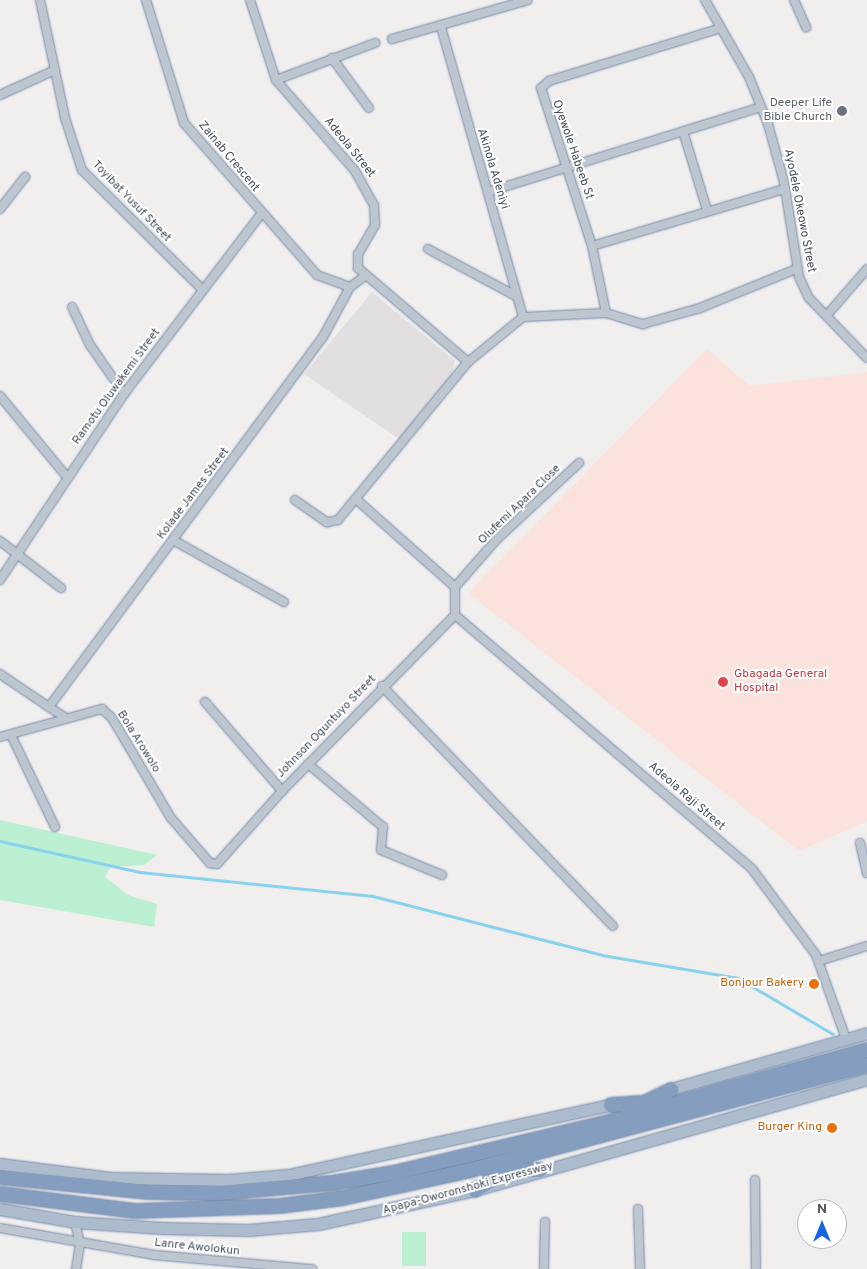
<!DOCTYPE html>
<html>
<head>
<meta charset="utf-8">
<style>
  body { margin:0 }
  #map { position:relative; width:867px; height:1269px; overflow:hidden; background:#f1eeee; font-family:Overpass,sans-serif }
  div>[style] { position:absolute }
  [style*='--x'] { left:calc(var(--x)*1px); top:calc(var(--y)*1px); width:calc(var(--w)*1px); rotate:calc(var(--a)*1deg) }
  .education>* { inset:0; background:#e2dfe0 }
  .medical>* { inset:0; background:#fbe2dd }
  .green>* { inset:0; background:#bbefd2 }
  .stream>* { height:2.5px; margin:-1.25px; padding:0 1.25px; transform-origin:1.25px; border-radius:1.25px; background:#88d2ed }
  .roads { filter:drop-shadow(0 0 1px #7088aa) drop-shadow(0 0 1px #7088aa) }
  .minor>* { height:8px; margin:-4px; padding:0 4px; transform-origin:4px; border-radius:4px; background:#bec7d0 }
  .primary>* { height:11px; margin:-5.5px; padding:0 5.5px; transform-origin:5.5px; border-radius:5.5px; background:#adbccd }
  .motorway>* { height:14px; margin:-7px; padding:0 7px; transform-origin:7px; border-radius:7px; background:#859dbe }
  .dots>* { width:14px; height:14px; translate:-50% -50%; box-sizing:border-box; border:2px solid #fff; border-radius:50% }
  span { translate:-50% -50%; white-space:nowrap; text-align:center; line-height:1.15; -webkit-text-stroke:4px #fff; paint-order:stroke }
  .worship-label { font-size:12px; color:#5b616d }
  .right { translate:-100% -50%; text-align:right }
  .street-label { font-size:12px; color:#46505c }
  .health-label { font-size:12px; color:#be3a42 }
  .left { translate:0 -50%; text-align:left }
  .food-label { font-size:12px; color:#c56008 }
  .north { position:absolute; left:797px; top:1199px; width:50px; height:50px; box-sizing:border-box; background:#fff; border:1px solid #b5b9be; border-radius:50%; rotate:0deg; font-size:14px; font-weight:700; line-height:20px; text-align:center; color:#46505c }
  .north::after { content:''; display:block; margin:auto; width:18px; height:22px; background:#1664e2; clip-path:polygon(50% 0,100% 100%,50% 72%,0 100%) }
</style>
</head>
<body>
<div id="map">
  <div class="education">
    <div style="clip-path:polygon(372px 292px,455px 361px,450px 382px,402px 441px,304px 374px)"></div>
  </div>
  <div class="medical">
    <div style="clip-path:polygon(707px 349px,750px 386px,867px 372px,867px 821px,799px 851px,468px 593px)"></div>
  </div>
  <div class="green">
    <div style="clip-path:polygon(0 820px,157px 855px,144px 865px,111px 867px,105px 877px,128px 895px,157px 904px,154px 927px,0 900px)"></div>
    <div style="clip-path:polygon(402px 1232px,426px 1232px,426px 1266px,402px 1266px)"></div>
  </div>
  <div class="stream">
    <div style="--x:0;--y:841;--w:143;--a:12.5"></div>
    <div style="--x:140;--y:872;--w:234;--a:5.9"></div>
    <div style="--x:373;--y:896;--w:236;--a:14.4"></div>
    <div style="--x:602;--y:955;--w:138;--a:9.6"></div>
    <div style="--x:738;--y:978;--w:110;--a:30.5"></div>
  </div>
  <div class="roads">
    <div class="minor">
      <div style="--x:40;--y:0;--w:121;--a:78"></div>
      <div style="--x:65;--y:118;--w:55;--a:71.9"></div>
      <div style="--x:82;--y:170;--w:169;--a:44.8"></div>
      <div style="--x:146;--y:0;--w:129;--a:72.8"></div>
      <div style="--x:184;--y:123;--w:202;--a:48.8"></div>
      <div style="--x:317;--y:275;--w:35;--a:20"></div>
      <div style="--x:250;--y:0;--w:84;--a:72"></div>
      <div style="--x:276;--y:80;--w:121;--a:49"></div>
      <div style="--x:355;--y:171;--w:39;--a:61"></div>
      <div style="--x:374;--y:205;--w:20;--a:87"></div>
      <div style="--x:375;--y:225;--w:34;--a:120"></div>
      <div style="--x:358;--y:254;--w:14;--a:90"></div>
      <div style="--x:358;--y:268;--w:145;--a:40.5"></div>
      <div style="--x:705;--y:0;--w:89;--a:60.3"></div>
      <div style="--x:749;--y:77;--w:51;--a:68"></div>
      <div style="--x:768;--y:124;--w:60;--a:74.6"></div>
      <div style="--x:784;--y:182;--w:96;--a:81"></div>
      <div style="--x:799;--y:277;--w:23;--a:65"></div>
      <div style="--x:809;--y:298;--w:83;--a:46"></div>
      <div style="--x:794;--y:0;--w:30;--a:66"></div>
      <div style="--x:441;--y:27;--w:301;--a:74.2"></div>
      <div style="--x:392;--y:39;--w:141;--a:-16"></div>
      <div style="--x:332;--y:58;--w:62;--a:53.5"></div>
      <div style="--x:276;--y:80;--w:106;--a:-20.5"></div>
      <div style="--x:0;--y:95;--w:60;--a:-24.4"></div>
      <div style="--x:683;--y:131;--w:83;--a:73.1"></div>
      <div style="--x:488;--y:192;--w:286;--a:-17.3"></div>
      <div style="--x:0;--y:209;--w:41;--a:-52"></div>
      <div style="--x:592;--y:246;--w:201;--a:-16.5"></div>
      <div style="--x:428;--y:249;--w:100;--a:28.1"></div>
      <div style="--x:72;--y:307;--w:42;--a:64.7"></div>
      <div style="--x:90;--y:345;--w:60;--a:55.2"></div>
      <div style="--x:606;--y:313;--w:68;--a:-101.8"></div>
      <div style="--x:592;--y:246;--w:166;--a:-107.9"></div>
      <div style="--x:541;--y:88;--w:11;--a:-41"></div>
      <div style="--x:549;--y:81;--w:177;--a:-17.1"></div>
      <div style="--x:827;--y:315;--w:61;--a:-49"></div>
      <div style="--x:0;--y:396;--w:105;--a:50.4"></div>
      <div style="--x:295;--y:500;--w:39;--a:35"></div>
      <div style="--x:327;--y:522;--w:11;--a:-10"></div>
      <div style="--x:338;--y:520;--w:205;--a:-50.6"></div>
      <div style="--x:468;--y:362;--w:71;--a:-39.3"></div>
      <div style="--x:523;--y:317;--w:83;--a:-2.8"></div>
      <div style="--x:606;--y:313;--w:39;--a:17"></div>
      <div style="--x:643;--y:324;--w:59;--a:-15.7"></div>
      <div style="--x:700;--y:308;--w:104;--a:-22.1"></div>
      <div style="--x:357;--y:500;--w:131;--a:41.6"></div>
      <div style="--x:173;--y:540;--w:127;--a:29.2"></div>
      <div style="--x:0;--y:541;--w:77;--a:37.6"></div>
      <div style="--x:0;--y:580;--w:224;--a:-56.3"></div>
      <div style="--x:124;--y:394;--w:226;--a:-52.7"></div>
      <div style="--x:455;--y:615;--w:391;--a:40.5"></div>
      <div style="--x:752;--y:869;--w:107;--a:53.3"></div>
      <div style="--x:816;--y:955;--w:89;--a:70.3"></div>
      <div style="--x:455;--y:615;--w:28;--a:-90"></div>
      <div style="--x:455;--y:587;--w:64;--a:-48.8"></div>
      <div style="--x:497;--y:539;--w:112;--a:-42.8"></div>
      <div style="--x:0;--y:674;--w:59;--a:34"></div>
      <div style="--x:382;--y:686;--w:333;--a:46.1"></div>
      <div style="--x:205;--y:702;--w:118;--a:49.1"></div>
      <div style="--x:66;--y:718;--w:20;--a:-147"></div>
      <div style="--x:49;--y:707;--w:460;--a:-53.5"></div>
      <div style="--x:323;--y:337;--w:57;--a:-61.6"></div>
      <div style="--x:350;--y:287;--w:19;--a:-36"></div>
      <div style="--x:11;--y:735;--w:102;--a:64.4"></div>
      <div style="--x:0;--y:737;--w:106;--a:-15.4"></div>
      <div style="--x:102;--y:709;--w:13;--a:42"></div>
      <div style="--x:112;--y:718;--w:116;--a:59.5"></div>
      <div style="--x:171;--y:818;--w:60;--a:49.1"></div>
      <div style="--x:210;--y:863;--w:7;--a:8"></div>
      <div style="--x:217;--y:864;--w:98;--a:-48.3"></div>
      <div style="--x:282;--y:791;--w:247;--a:-45.5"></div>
      <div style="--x:308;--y:764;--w:98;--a:40"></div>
      <div style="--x:383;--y:827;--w:23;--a:95"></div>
      <div style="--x:381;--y:850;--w:66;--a:22.3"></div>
      <div style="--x:860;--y:843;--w:31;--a:77"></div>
      <div style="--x:819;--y:961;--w:50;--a:-17.4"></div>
      <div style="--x:755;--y:1180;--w:89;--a:89.4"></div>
      <div style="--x:638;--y:1209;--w:60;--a:88.1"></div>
      <div style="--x:75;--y:1222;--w:23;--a:77"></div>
      <div style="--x:80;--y:1244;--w:25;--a:99"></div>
      <div style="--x:0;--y:1228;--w:156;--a:9.9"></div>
      <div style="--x:154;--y:1255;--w:159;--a:5.1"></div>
      <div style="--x:544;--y:1269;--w:47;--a:-88.8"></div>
    </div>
    <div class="primary">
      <div style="--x:664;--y:1091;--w:211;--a:-15.9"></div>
      <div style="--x:0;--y:1164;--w:112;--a:7.2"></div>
      <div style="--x:111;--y:1178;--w:117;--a:1"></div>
      <div style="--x:228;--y:1180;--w:60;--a:-4.8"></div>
      <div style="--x:288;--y:1175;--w:337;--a:-12.3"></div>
      <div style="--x:0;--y:1209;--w:76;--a:9.8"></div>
      <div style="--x:75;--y:1222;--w:87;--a:3.9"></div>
      <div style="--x:162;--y:1228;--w:86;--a:1.3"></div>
      <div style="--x:248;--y:1230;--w:70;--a:-4.9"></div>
      <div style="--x:318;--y:1224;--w:161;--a:-12.2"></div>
      <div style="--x:475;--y:1190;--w:407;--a:-15.8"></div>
    </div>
    <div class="motorway">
      <div style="--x:611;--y:1105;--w:29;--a:-4"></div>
      <div style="--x:629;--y:1110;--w:47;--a:-25.5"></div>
      <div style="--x:487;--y:1170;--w:53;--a:0"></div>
      <div style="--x:0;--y:1177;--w:149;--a:5.8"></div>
      <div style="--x:148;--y:1192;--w:71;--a:0.8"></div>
      <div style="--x:219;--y:1193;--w:113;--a:-5.1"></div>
      <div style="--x:332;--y:1183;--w:62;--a:-9.3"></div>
      <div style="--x:393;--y:1173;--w:226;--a:-13.3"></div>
      <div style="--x:613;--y:1121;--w:264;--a:-15.6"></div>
      <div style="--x:475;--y:1190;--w:38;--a:-29"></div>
      <div style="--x:0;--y:1194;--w:136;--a:7.2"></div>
      <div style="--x:135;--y:1211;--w:145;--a:-2"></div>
      <div style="--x:280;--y:1206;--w:64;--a:-7.2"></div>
      <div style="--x:343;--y:1198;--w:131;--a:-12.3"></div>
      <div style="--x:471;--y:1170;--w:410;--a:-14.9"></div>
    </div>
  </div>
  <div class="dots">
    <div style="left:842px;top:111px;background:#6b7280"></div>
    <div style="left:723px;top:682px;background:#e0444e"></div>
    <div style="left:814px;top:984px;background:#e8710a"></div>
    <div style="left:832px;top:1128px;background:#e8710a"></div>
  </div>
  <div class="worship-label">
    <span class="right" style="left:832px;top:111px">Deeper Life<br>Bible Church</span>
  </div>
  <div class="street-label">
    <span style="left:349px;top:148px;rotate:51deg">Adeola Street</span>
    <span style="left:572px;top:150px;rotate:71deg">Oyewole Habeeb St</span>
    <span style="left:228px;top:157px;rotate:50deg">Zainab Crescent</span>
    <span style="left:492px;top:169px;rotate:73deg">Akinola Adeniyi</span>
    <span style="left:131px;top:202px;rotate:46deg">Toyibat Yusuf Street</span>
    <span style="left:799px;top:211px;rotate:79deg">Ayodele Okeowo Street</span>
    <span style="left:117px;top:387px;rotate:-54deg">Ramotu Oluwakemi Street</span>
    <span style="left:194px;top:494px;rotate:-53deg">Kolade James Street</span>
    <span style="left:520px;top:505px;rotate:-44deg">Olufemi Apara Close</span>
    <span style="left:327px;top:727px;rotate:-46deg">Johnson Oguntuyo Street</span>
    <span style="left:138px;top:742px;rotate:58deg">Bola Arowolo</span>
    <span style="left:686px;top:797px;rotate:41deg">Adeola Raji Street</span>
    <span style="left:468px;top:1189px;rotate:-15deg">Apapa-Oworonshoki Expressway</span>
    <span style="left:197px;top:1248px;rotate:6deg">Lanre Awolokun</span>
  </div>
  <div class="health-label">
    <span class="left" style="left:734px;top:682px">Gbagada General<br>Hospital</span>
  </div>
  <div class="food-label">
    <span class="right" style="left:804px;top:984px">Bonjour Bakery</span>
    <span class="right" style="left:822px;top:1128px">Burger King</span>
  </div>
  <div class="north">N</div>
</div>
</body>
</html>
